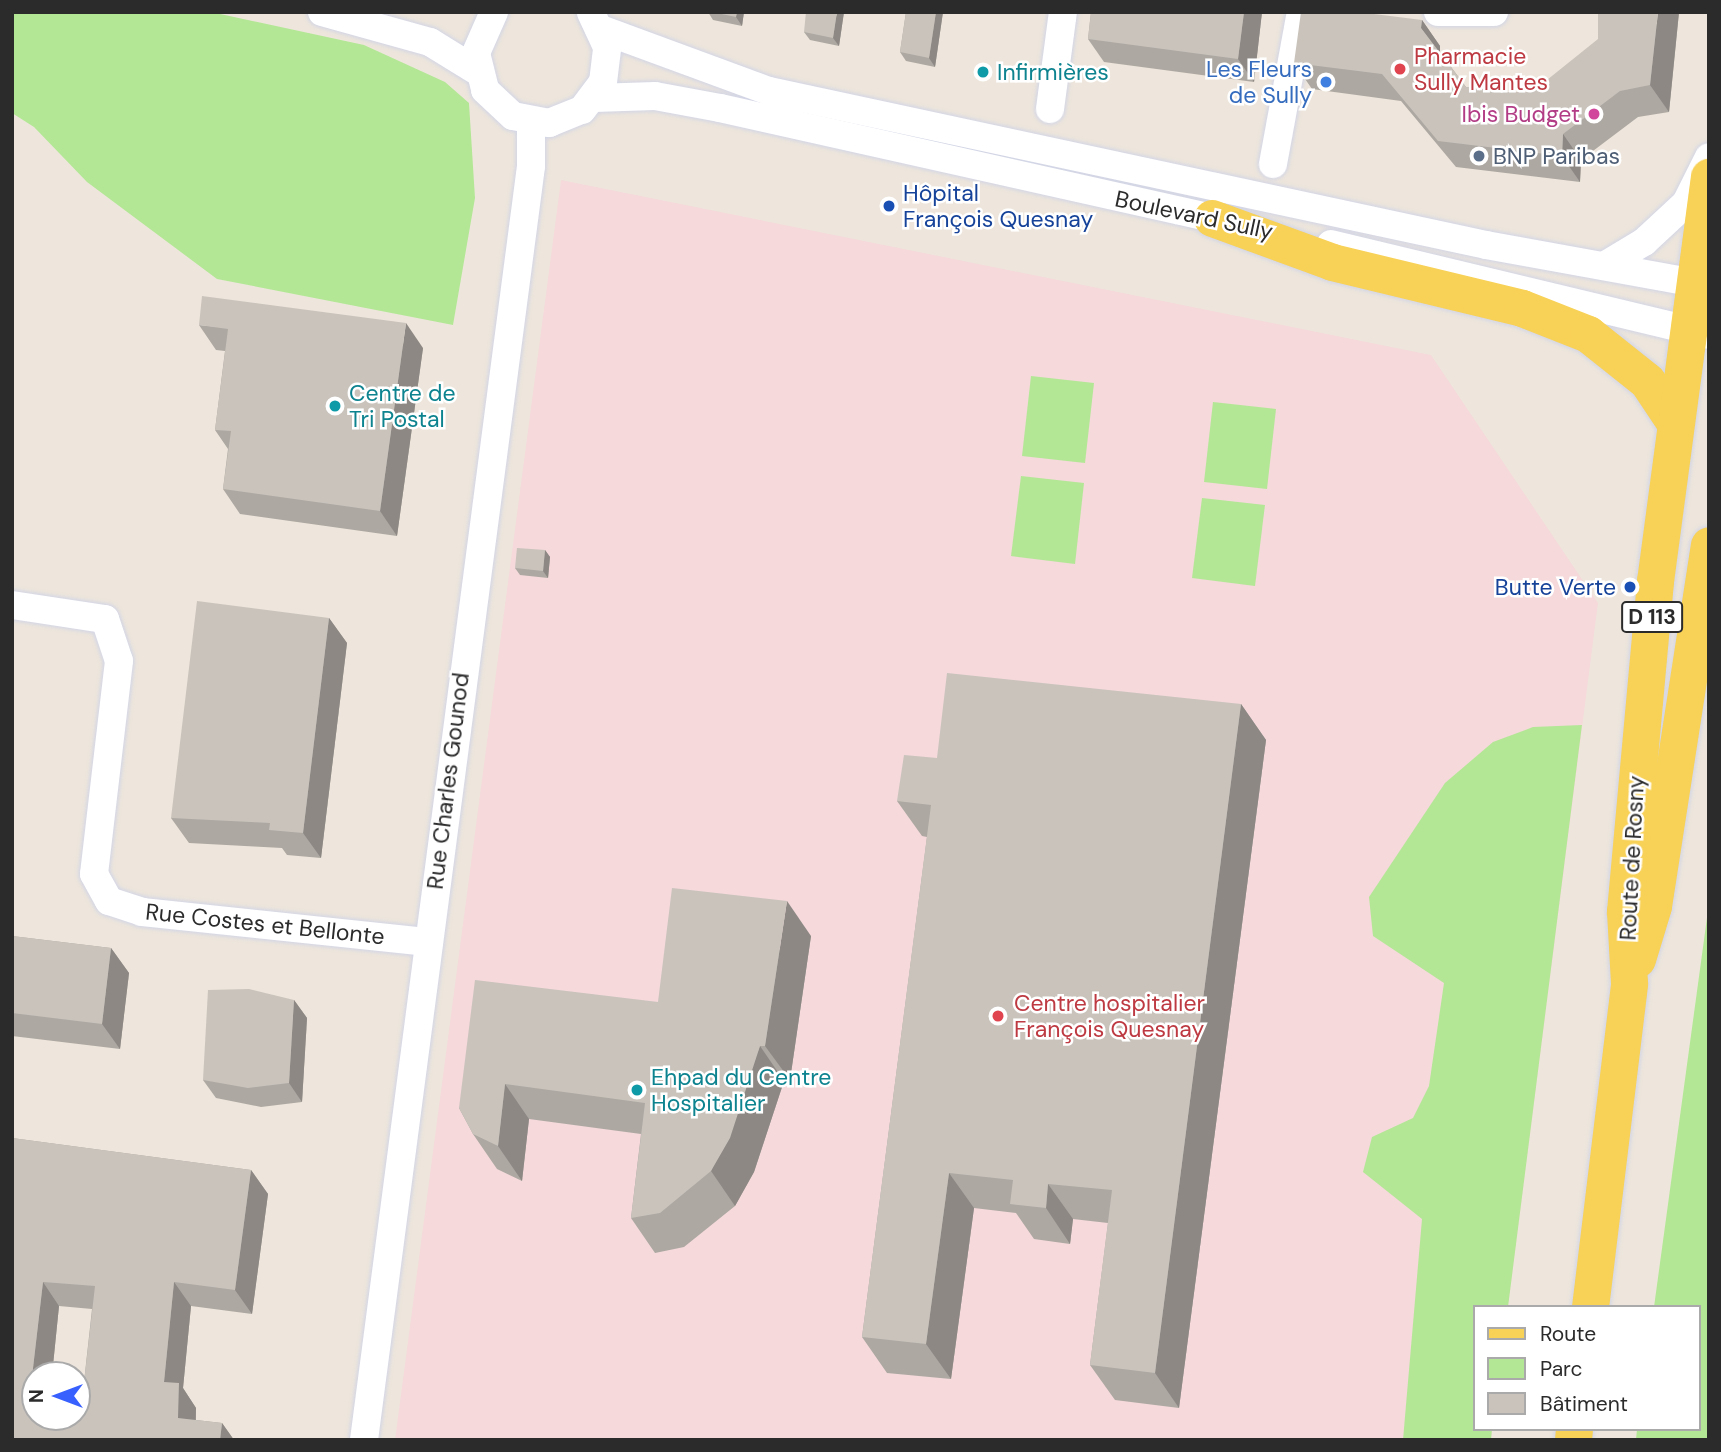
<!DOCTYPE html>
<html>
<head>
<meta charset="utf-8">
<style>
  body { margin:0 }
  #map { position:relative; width:1721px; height:1452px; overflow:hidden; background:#eee6dc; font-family:"DM Sans",sans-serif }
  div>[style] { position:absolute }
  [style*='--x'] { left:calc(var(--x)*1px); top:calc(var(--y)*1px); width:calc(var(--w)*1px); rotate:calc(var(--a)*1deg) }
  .medical>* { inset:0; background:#f5d9db }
  .green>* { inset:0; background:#b3e796 }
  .roads { filter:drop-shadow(0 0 2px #d2d5e5) drop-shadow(0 0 2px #d2d5e5) }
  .minor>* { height:28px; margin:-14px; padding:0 14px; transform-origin:14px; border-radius:14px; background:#fff }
  .major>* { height:37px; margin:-18.5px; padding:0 18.5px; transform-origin:18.5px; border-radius:18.5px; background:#f8d157 }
  .wall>* { inset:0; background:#ada8a2 }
  .shaded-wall>* { inset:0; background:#8d8884 }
  .building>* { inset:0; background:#c9c3bc }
  .dots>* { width:19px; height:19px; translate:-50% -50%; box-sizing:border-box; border:4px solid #fff; border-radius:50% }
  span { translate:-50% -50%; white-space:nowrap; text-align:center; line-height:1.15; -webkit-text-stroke:5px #fff; paint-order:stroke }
  .shield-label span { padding:2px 5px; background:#fff; border:2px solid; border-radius:5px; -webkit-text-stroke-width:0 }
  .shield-label { font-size:21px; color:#2b2b2b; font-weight:700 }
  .health-label { font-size:23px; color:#be3a42 }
  .left { translate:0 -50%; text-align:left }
  .shop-label { font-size:23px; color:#366cbe }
  .right { translate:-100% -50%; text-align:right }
  .culture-label { font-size:23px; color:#0d838f }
  .hotel-label { font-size:23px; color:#b23c85 }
  .service-label { font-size:23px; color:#4e5e75 }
  .transit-label { font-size:23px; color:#164399 }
  .street-label { font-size:23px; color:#2b2b2b }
  .frame { position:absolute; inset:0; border:14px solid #2b2b2b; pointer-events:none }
  .legend { position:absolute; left:1473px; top:1305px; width:228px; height:126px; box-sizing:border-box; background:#fff; border:2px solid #aaa; margin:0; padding:9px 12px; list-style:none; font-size:21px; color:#2b2b2b }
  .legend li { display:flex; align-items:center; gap:14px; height:35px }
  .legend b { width:35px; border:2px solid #aaa }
  .north { position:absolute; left:21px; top:1361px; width:70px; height:70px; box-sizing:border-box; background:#fff; border:2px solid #aaa; border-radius:50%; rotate:270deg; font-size:19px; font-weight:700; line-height:28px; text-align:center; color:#2b2b2b }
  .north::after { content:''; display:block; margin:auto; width:24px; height:32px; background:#3860ff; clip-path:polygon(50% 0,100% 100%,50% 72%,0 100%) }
</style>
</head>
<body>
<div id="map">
  <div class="medical">
    <div style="clip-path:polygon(561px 180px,1431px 355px,1598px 603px,1508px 1307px,1474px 1307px,1474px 1429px,1492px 1429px,1491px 1440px,395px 1440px)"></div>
  </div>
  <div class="green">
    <div style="clip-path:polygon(12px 12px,211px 12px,364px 45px,445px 82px,469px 103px,475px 198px,453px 325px,217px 279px,87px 182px,34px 127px,12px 113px)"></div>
    <div style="clip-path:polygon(1031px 376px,1094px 383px,1085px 463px,1022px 456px)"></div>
    <div style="clip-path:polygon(1213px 402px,1276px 409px,1267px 489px,1204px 482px)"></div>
    <div style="clip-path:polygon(1021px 476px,1084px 483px,1075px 564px,1011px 556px)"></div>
    <div style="clip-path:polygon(1202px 498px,1265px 505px,1255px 586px,1192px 578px)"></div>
    <div style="clip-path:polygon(1582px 725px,1508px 1307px,1474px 1307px,1474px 1429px,1492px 1429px,1491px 1440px,1403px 1440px,1422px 1219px,1363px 1172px,1372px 1137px,1413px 1118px,1429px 1086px,1444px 983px,1373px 936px,1369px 897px,1445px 783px,1493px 742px,1533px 727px)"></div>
    <div style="clip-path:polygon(1709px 903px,1709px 1440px,1636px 1440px,1637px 1429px,1698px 1429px,1698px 1307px,1654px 1307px)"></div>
  </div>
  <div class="roads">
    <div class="minor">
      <div style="--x:322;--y:12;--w:112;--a:15.5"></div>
      <div style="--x:430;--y:42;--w:55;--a:31.7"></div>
      <div style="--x:494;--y:12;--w:45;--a:113.7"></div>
      <div style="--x:476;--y:53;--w:38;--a:76"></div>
      <div style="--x:485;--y:90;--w:38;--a:43"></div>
      <div style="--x:513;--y:116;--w:37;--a:11"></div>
      <div style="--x:549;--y:123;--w:35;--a:-22"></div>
      <div style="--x:582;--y:110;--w:35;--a:-53"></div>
      <div style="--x:603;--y:82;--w:35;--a:-83"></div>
      <div style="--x:607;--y:47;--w:38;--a:-115"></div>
      <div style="--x:1438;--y:12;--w:56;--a:0"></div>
      <div style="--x:603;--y:30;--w:177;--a:20.2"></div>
      <div style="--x:769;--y:91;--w:733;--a:12.12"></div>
      <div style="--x:1486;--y:245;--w:213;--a:10.3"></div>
      <div style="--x:594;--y:98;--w:61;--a:-1.9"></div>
      <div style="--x:655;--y:96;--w:66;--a:10.5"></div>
      <div style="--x:720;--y:108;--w:523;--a:12.6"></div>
      <div style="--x:1050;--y:109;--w:98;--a:-82.4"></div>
      <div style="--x:1273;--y:164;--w:155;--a:-79.6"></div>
      <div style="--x:1331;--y:244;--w:389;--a:13.5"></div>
      <div style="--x:1604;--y:266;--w:47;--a:-31"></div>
      <div style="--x:1644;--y:242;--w:57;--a:-42.9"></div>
      <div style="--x:1686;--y:203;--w:51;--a:-63.4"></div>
      <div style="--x:12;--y:605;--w:94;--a:8.6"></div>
      <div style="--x:105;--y:619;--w:44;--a:71.6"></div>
      <div style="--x:119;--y:661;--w:214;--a:96.7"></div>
      <div style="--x:94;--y:874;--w:31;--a:61"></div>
      <div style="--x:109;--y:901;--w:35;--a:18"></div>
      <div style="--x:142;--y:912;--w:288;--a:6"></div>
      <div style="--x:364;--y:1440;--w:1285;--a:-82.53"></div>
      <div style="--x:531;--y:166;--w:44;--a:-90"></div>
    </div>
    <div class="major">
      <div style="--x:1212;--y:218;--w:128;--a:20.1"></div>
      <div style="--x:1332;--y:262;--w:195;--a:13.6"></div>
      <div style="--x:1522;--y:308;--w:71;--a:21.5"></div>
      <div style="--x:1588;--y:334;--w:75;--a:38.5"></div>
      <div style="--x:1647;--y:381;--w:50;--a:56.3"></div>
      <div style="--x:1637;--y:959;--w:55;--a:-73.2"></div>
      <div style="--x:1653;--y:906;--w:365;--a:-81.2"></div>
      <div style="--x:1590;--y:1307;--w:326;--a:-83.1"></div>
      <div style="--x:1629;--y:983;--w:72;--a:-93.2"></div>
      <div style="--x:1625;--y:911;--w:331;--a:-84.8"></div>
      <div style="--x:1655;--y:581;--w:408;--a:-82.4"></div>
      <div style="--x:1573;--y:1440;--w:11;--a:-85"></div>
    </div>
  </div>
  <div class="wall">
    <div style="clip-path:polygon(708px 12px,744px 12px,742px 26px,713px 20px)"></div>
    <div style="clip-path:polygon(844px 12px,839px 46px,810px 40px,804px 32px)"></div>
    <div style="clip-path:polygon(906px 12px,943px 12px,935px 67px,906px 61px,900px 52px)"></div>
    <div style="clip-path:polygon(1091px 12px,1262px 12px,1254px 82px,1104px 62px,1088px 39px)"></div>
    <div style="clip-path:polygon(1679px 12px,1669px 112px,1638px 117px,1581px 160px,1580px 182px,1456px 167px,1401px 101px,1312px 89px,1294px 63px,1422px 20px,1440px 46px,1440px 52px,1466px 87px,1506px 92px,1532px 92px)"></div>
    <div style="clip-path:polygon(199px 325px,423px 348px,397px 536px,240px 514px,223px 489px,228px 449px,215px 430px,225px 351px,216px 350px)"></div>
    <div style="clip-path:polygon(545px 550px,550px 557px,548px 578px,520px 575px,515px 568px)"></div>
    <div style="clip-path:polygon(329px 618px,347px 643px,321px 858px,287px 855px,282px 848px,189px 843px,171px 818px)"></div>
    <div style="clip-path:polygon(1241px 704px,1266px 740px,1179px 1408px,1115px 1400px,1090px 1365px,1108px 1223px,1073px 1219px,1070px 1244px,1034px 1239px,1016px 1213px,974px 1208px,951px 1379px,887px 1373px,862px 1337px,927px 837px,922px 836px,897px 801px,937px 758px)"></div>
    <div style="clip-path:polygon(12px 936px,111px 948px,129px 973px,120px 1049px,12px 1036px)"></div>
    <div style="clip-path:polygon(811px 936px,790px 1080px,784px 1081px,754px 1172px,735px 1206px,684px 1247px,655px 1253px,631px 1218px,641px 1134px,529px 1119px,522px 1181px,497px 1169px,473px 1134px,459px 1108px,658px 1002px)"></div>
    <div style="clip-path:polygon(294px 1000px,307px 1018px,302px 1102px,261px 1107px,216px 1098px,203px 1080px)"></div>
    <div style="clip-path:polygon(evenodd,12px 1138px,251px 1170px,268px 1194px,252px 1314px,191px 1306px,183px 1388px,196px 1408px,196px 1420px,222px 1423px,234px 1440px,12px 1440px,12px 1138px,59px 1306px,92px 1309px,82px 1400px,35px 1417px,35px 1375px,52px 1375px,59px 1306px)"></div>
  </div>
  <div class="shaded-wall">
    <div style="clip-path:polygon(737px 12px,744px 12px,742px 26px,736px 17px)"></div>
    <div style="clip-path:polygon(837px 12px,844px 12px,839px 46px,833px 38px)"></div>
    <div style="clip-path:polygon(936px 12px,943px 12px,935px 67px,929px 58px)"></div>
    <div style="clip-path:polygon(1244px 12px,1262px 12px,1254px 82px,1238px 59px)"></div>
    <div style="clip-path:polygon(1658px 12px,1679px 12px,1669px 112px,1650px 85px)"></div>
    <div style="clip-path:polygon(1422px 20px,1440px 46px,1440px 54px,1421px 28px)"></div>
    <div style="clip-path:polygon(1563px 134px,1581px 160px,1580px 182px,1562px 156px)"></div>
    <div style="clip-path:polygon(406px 323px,423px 348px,397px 536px,380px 511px)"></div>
    <div style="clip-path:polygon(545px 550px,550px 557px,548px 578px,543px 571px)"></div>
    <div style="clip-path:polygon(329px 618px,347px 643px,321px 858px,303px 833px)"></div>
    <div style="clip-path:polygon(1241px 704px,1266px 740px,1179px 1408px,1155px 1373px)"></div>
    <div style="clip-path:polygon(787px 901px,811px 936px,790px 1080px,765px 1046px)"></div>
    <div style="clip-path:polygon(111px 948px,129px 973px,120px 1049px,102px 1024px)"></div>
    <div style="clip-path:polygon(294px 1000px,307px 1018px,302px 1102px,289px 1083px)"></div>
    <div style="clip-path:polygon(760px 1046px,784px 1081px,754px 1172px,735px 1206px,711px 1171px)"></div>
    <div style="clip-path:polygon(505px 1084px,529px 1119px,522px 1181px,498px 1146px)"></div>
    <div style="clip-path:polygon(251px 1170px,268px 1194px,252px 1314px,235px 1290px)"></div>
    <div style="clip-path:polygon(949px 1173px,974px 1208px,951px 1379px,926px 1344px)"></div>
    <div style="clip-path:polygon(1048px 1184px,1073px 1219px,1070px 1244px,1046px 1208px)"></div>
    <div style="clip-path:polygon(43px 1282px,59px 1306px,52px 1375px,35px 1375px,35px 1402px,30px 1394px)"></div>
    <div style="clip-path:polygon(174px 1282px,191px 1306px,183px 1388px,196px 1408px,195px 1440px,178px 1418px,164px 1382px)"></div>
    <div style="clip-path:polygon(222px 1423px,234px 1440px,220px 1440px)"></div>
  </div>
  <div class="building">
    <div style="clip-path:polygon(712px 12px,737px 12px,736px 17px)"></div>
    <div style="clip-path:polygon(806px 12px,837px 12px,833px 38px,804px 32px)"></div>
    <div style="clip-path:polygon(906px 12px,936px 12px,929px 58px,900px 52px)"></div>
    <div style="clip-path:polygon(1091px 12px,1244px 12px,1238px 59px,1088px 39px)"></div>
    <div style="clip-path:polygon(1301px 12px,1358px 12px,1422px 20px,1421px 28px,1466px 87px,1506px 92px,1532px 92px,1598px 39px,1598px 12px,1658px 12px,1650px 85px,1620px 91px,1563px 134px,1562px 156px,1438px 141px,1382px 74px,1294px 63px)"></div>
    <div style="clip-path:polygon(202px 296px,406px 323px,380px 511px,223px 489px,231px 431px,215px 430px,228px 329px,199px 325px)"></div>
    <div style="clip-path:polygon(517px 548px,545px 550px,543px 571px,515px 568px)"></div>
    <div style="clip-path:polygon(197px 601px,329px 618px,303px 833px,269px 830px,270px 823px,171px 818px)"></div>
    <div style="clip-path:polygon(947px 673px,1241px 704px,1155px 1373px,1090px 1365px,1112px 1190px,1048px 1184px,1046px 1208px,1010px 1204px,1013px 1180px,949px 1173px,926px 1344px,862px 1337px,931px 805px,897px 801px,904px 755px,937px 758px)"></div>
    <div style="clip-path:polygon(672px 888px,787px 901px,765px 1046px,760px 1046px,730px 1138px,711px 1171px,660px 1213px,631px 1218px,645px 1103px,505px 1084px,498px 1146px,473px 1134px,459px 1108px,475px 980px,658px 1002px)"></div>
    <div style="clip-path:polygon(12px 936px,111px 948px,102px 1024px,12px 1013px)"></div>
    <div style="clip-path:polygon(249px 989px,294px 1000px,289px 1083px,248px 1088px,203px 1080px,208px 990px)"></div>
    <div style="clip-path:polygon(evenodd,12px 1138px,251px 1170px,235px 1290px,174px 1282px,164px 1382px,179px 1383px,178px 1418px,222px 1423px,220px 1440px,12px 1440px,12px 1138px,43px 1282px,95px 1286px,82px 1400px,77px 1399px,77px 1417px,35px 1417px,35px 1395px,30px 1394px,43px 1282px)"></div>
  </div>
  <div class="dots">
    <div style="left:1400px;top:69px;background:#e0444e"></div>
    <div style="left:983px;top:72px;background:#0f9aa8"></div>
    <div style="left:1326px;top:82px;background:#3f7fe0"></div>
    <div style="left:1594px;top:114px;background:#d1479c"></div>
    <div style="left:1479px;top:156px;background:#5c6f8a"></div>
    <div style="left:889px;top:206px;background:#1a4fb4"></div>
    <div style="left:335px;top:406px;background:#0f9aa8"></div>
    <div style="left:1630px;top:587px;background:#1a4fb4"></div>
    <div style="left:998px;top:1016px;background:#e0444e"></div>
    <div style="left:637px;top:1090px;background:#0f9aa8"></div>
  </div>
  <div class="shield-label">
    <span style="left:1652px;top:617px">D 113</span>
  </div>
  <div class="health-label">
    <span class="left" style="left:1414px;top:69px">Pharmacie<br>Sully Mantes</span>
    <span class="left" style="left:1014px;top:1016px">Centre hospitalier<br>François Quesnay</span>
  </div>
  <div class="shop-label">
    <span class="right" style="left:1312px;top:82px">Les Fleurs<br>de Sully</span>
  </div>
  <div class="culture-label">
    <span class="left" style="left:997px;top:72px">Infirmières</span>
    <span class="left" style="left:349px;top:406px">Centre de<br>Tri Postal</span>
    <span class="left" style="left:651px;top:1090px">Ehpad du Centre<br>Hospitalier</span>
  </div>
  <div class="hotel-label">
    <span class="right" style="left:1580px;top:114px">Ibis Budget</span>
  </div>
  <div class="service-label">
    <span class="left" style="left:1493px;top:156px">BNP Paribas</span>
  </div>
  <div class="transit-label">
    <span class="left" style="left:903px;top:206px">Hôpital<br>François Quesnay</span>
    <span class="right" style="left:1616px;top:587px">Butte Verte</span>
  </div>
  <div class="street-label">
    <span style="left:1194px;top:215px;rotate:12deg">Boulevard Sully</span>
    <span style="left:448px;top:781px;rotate:-83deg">Rue Charles Gounod</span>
    <span style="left:1632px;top:858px;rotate:-87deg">Route de Rosny</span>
    <span style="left:265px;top:924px;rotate:6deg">Rue Costes et Bellonte</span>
  </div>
  <div class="frame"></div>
  <ul class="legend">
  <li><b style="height:9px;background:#f8d157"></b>Route</li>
  <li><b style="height:19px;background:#b3e796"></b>Parc</li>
  <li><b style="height:19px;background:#c9c3bc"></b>Bâtiment</li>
  </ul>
  <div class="north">N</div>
</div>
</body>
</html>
